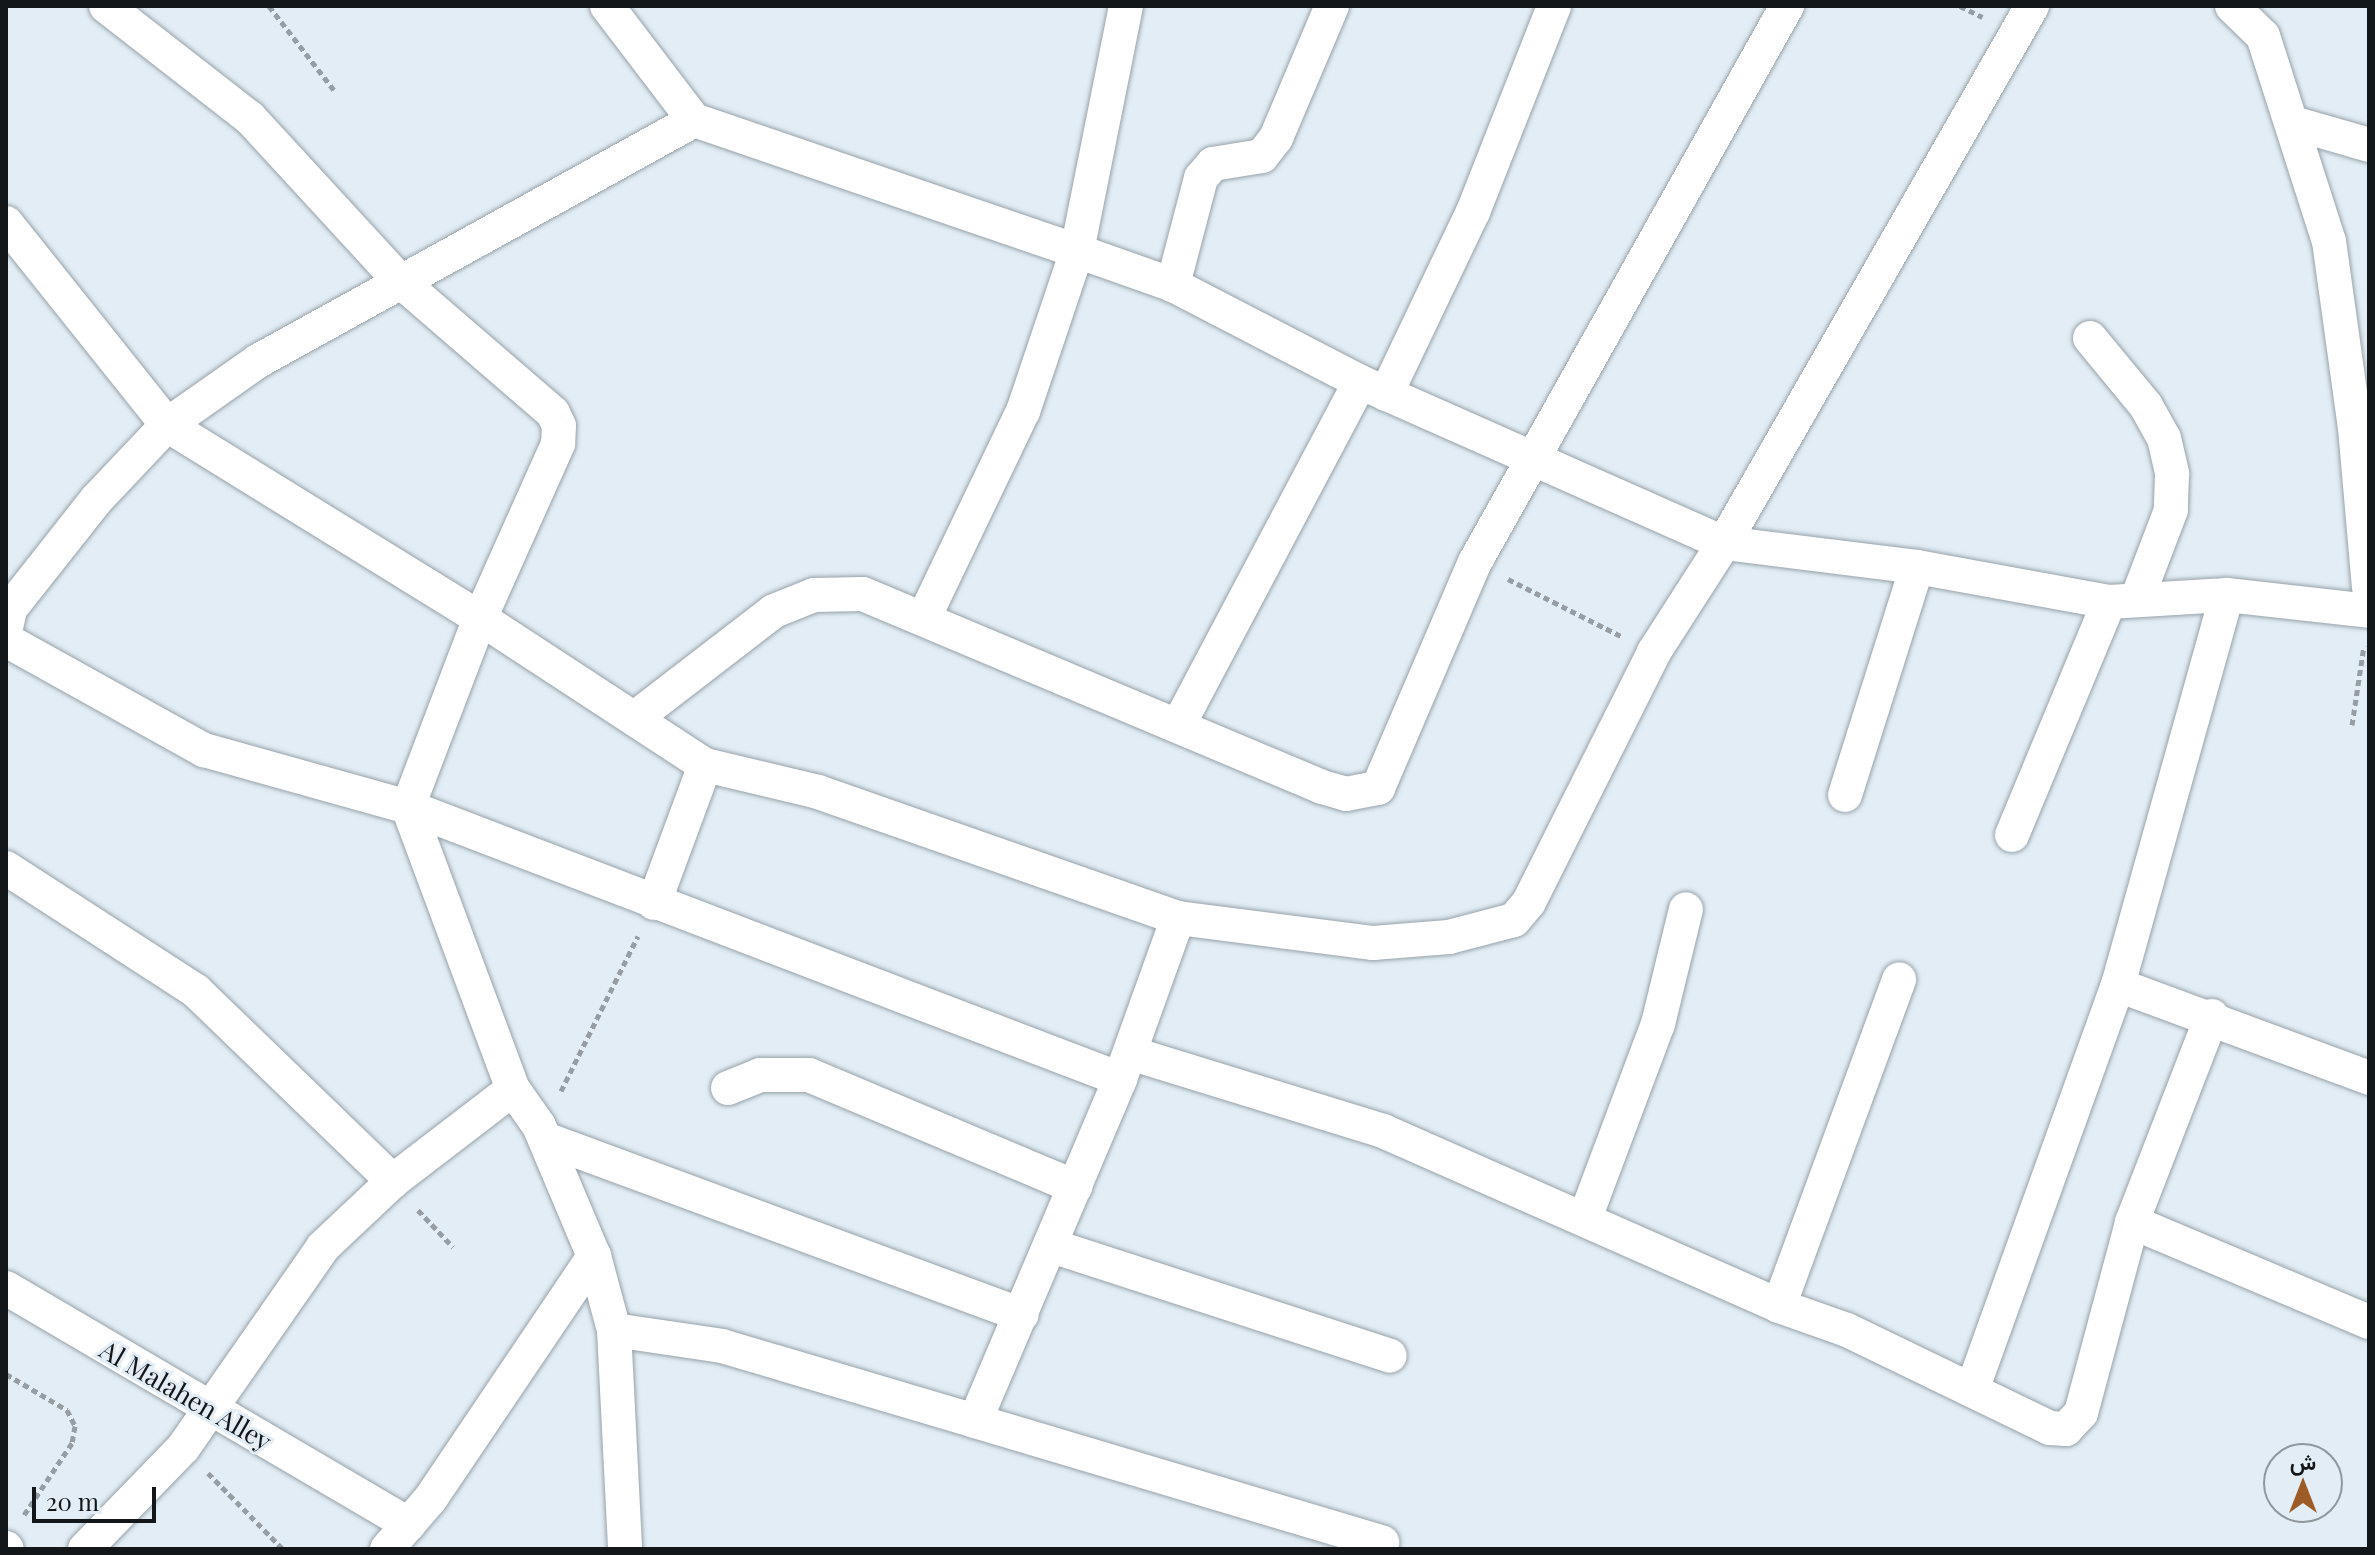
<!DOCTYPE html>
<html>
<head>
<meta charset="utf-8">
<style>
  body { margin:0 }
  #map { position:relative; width:2375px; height:1555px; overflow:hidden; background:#e2edf5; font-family:"Playfair Display",Vazirmatn,serif }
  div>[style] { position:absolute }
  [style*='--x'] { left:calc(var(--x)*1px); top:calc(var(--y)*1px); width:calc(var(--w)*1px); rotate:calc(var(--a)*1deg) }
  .path>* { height:5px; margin-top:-2.5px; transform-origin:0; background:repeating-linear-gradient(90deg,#969ea4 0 6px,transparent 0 10px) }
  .roads { filter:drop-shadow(0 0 2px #97a2a9) drop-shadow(0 0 2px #97a2a9) }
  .minor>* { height:34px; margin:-17px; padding:0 17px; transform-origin:17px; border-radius:17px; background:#fff }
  span { translate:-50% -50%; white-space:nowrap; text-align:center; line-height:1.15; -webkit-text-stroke:6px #e2edf5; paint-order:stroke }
  .street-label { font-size:26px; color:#13171a }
  .frame { position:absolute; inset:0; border:8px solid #13171a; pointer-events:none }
  .north { position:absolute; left:2263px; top:1443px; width:80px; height:80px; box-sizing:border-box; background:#e2edf5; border:2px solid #8f979d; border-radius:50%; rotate:0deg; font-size:22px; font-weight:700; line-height:32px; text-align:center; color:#13171a }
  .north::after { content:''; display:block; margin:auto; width:28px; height:36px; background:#9d5c26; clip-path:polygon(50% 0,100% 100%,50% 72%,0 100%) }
  .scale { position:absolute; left:32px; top:1487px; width:124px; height:36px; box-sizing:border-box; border:4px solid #13171a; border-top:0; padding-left:10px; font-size:24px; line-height:28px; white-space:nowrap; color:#13171a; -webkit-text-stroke:6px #e2edf5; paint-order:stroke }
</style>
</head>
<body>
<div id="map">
  <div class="path">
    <div style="--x:269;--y:6;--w:106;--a:52.3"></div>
    <div style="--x:1960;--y:6;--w:25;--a:26"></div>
    <div style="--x:1508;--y:579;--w:127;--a:26.8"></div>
    <div style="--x:2352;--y:725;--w:80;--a:-81.4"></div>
    <div style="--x:561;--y:1091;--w:173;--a:-63.6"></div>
    <div style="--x:418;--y:1210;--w:51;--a:46.6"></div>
    <div style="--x:6;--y:1374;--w:71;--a:30.5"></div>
    <div style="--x:67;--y:1410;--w:18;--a:63"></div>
    <div style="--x:75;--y:1426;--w:17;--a:100"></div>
    <div style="--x:72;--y:1443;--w:87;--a:123.7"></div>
    <div style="--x:208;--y:1473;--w:107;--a:45.4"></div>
  </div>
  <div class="roads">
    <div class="minor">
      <div style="--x:106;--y:6;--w:182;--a:37.9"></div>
      <div style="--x:250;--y:118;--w:220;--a:47.4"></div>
      <div style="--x:399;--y:280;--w:203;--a:40.8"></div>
      <div style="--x:553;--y:413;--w:14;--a:65"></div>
      <div style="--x:559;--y:426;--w:18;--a:93"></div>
      <div style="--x:558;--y:444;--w:191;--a:114.1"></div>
      <div style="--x:480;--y:618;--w:202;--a:110.9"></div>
      <div style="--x:408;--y:807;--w:301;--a:69.6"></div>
      <div style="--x:513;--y:1089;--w:45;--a:54.9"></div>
      <div style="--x:539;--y:1126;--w:141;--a:67.1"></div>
      <div style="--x:594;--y:1256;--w:77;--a:74.9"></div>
      <div style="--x:614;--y:1330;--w:219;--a:87.1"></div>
      <div style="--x:607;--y:6;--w:143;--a:52.7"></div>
      <div style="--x:1126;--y:6;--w:250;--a:101.3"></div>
      <div style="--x:1077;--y:251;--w:102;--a:19.5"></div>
      <div style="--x:1332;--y:6;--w:143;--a:113"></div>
      <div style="--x:1276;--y:138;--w:23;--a:128"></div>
      <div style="--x:1262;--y:156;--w:50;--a:170.7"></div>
      <div style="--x:1213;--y:164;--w:18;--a:131"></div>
      <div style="--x:1201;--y:178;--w:111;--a:104.7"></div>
      <div style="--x:1173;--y:285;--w:211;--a:27.4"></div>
      <div style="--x:1360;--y:382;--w:398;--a:23.9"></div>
      <div style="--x:1724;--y:543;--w:194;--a:7.1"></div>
      <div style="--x:1917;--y:567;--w:195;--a:10.3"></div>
      <div style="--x:2109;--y:602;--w:118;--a:-3.4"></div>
      <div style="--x:2227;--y:595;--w:143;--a:6.4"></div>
      <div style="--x:2232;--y:6;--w:43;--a:44.1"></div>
      <div style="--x:2263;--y:36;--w:215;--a:72.2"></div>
      <div style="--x:2329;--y:241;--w:189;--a:82.1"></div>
      <div style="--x:2355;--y:428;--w:160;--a:85"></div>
      <div style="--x:2293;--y:123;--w:79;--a:16.1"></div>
      <div style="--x:6;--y:223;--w:258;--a:51.4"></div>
      <div style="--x:167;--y:425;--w:368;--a:31.7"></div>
      <div style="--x:480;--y:618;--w:269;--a:33.2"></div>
      <div style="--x:705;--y:765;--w:116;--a:13.4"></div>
      <div style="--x:818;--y:792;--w:381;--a:19.3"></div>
      <div style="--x:1178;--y:918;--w:197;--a:7.3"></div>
      <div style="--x:1373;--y:943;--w:76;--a:-4.5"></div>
      <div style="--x:1449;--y:937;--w:67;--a:-14.7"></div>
      <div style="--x:1514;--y:920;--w:23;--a:-50"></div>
      <div style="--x:1529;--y:902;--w:280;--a:-63.4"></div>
      <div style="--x:1654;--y:652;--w:130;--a:-57.3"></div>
      <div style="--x:1724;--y:543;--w:619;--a:-60.16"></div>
      <div style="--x:2090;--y:338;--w:88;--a:50.5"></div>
      <div style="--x:2146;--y:406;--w:37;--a:61"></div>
      <div style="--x:2164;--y:438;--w:37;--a:77"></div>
      <div style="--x:2172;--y:474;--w:36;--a:92"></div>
      <div style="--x:2171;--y:510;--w:95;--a:110.9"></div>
      <div style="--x:1386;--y:394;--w:202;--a:-64.5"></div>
      <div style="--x:1473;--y:212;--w:221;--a:-68.5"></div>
      <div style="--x:6;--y:628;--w:19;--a:-78"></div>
      <div style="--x:10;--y:609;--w:140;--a:-51.7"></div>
      <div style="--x:97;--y:499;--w:102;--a:-46.6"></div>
      <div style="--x:167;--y:425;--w:111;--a:-35.1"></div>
      <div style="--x:258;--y:361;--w:498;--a:-28.9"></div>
      <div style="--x:694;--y:120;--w:405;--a:18.9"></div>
      <div style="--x:1077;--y:251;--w:169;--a:108.6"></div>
      <div style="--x:1023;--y:411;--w:229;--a:115.6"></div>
      <div style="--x:6;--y:640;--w:227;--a:29.1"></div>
      <div style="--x:204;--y:750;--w:212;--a:15.6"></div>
      <div style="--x:408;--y:807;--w:762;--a:20.91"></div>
      <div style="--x:635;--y:718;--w:175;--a:-37.6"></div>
      <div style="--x:774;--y:611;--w:43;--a:-21.8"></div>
      <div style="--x:814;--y:595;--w:49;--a:-1.2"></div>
      <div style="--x:863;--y:594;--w:498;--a:22.8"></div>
      <div style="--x:1322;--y:787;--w:25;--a:16"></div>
      <div style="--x:1346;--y:794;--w:33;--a:-11"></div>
      <div style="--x:1378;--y:788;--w:246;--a:-66.8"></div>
      <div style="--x:1475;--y:562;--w:638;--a:-60.7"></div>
      <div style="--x:1179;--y:724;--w:387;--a:-62.1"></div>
      <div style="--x:1845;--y:795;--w:239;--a:-72.5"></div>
      <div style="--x:2012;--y:835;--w:252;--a:-67.4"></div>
      <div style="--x:6;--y:868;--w:226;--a:32.9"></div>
      <div style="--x:196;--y:991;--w:274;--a:44"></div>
      <div style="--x:654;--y:903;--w:147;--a:-69.7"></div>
      <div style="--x:2118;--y:985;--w:268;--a:20.3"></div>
      <div style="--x:1130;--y:1053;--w:265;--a:17.1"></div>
      <div style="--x:1383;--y:1131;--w:433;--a:23.8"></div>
      <div style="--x:1779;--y:1306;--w:72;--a:19.4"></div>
      <div style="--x:1847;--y:1330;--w:225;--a:25.8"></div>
      <div style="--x:2050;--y:1428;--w:16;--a:4"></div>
      <div style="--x:2066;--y:1429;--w:22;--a:-47"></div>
      <div style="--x:2081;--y:1413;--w:198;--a:-75"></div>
      <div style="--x:2132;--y:1222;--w:221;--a:-68.8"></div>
      <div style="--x:728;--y:1088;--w:35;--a:-22"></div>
      <div style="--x:760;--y:1075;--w:49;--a:0"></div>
      <div style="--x:809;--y:1075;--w:289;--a:22.8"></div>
      <div style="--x:545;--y:1139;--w:508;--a:20.25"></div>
      <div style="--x:1585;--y:1218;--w:207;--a:-69.4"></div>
      <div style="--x:1658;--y:1024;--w:118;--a:-76.3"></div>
      <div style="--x:2132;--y:1222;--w:257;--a:22.9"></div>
      <div style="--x:1052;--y:1246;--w:355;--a:18"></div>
      <div style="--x:6;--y:1288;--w:467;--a:30.4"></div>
      <div style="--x:1779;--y:1306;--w:348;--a:-69.8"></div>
      <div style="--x:614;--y:1330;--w:109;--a:8.4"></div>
      <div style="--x:722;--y:1346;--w:264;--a:16.5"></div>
      <div style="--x:975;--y:1421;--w:371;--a:-67"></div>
      <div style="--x:1120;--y:1079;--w:171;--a:-70.2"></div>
      <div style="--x:1972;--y:1390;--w:431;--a:-70.2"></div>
      <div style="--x:2118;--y:985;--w:405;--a:-74.4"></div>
      <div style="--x:975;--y:1421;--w:425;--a:16.6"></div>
      <div style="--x:6;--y:1548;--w:1;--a:45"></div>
      <div style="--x:85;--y:1549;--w:141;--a:-45.9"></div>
      <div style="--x:183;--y:1448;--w:245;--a:-55.1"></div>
      <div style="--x:323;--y:1247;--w:96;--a:-43.3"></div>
      <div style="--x:393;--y:1181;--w:151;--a:-37.5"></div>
      <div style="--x:387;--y:1549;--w:67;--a:-49.2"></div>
      <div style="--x:431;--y:1498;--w:292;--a:-56"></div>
    </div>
  </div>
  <div class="street-label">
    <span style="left:186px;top:1395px;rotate:30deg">Al Malahen Alley</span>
  </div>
  <div class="frame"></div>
  <div class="north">ش</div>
  <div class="scale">20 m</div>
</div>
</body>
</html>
